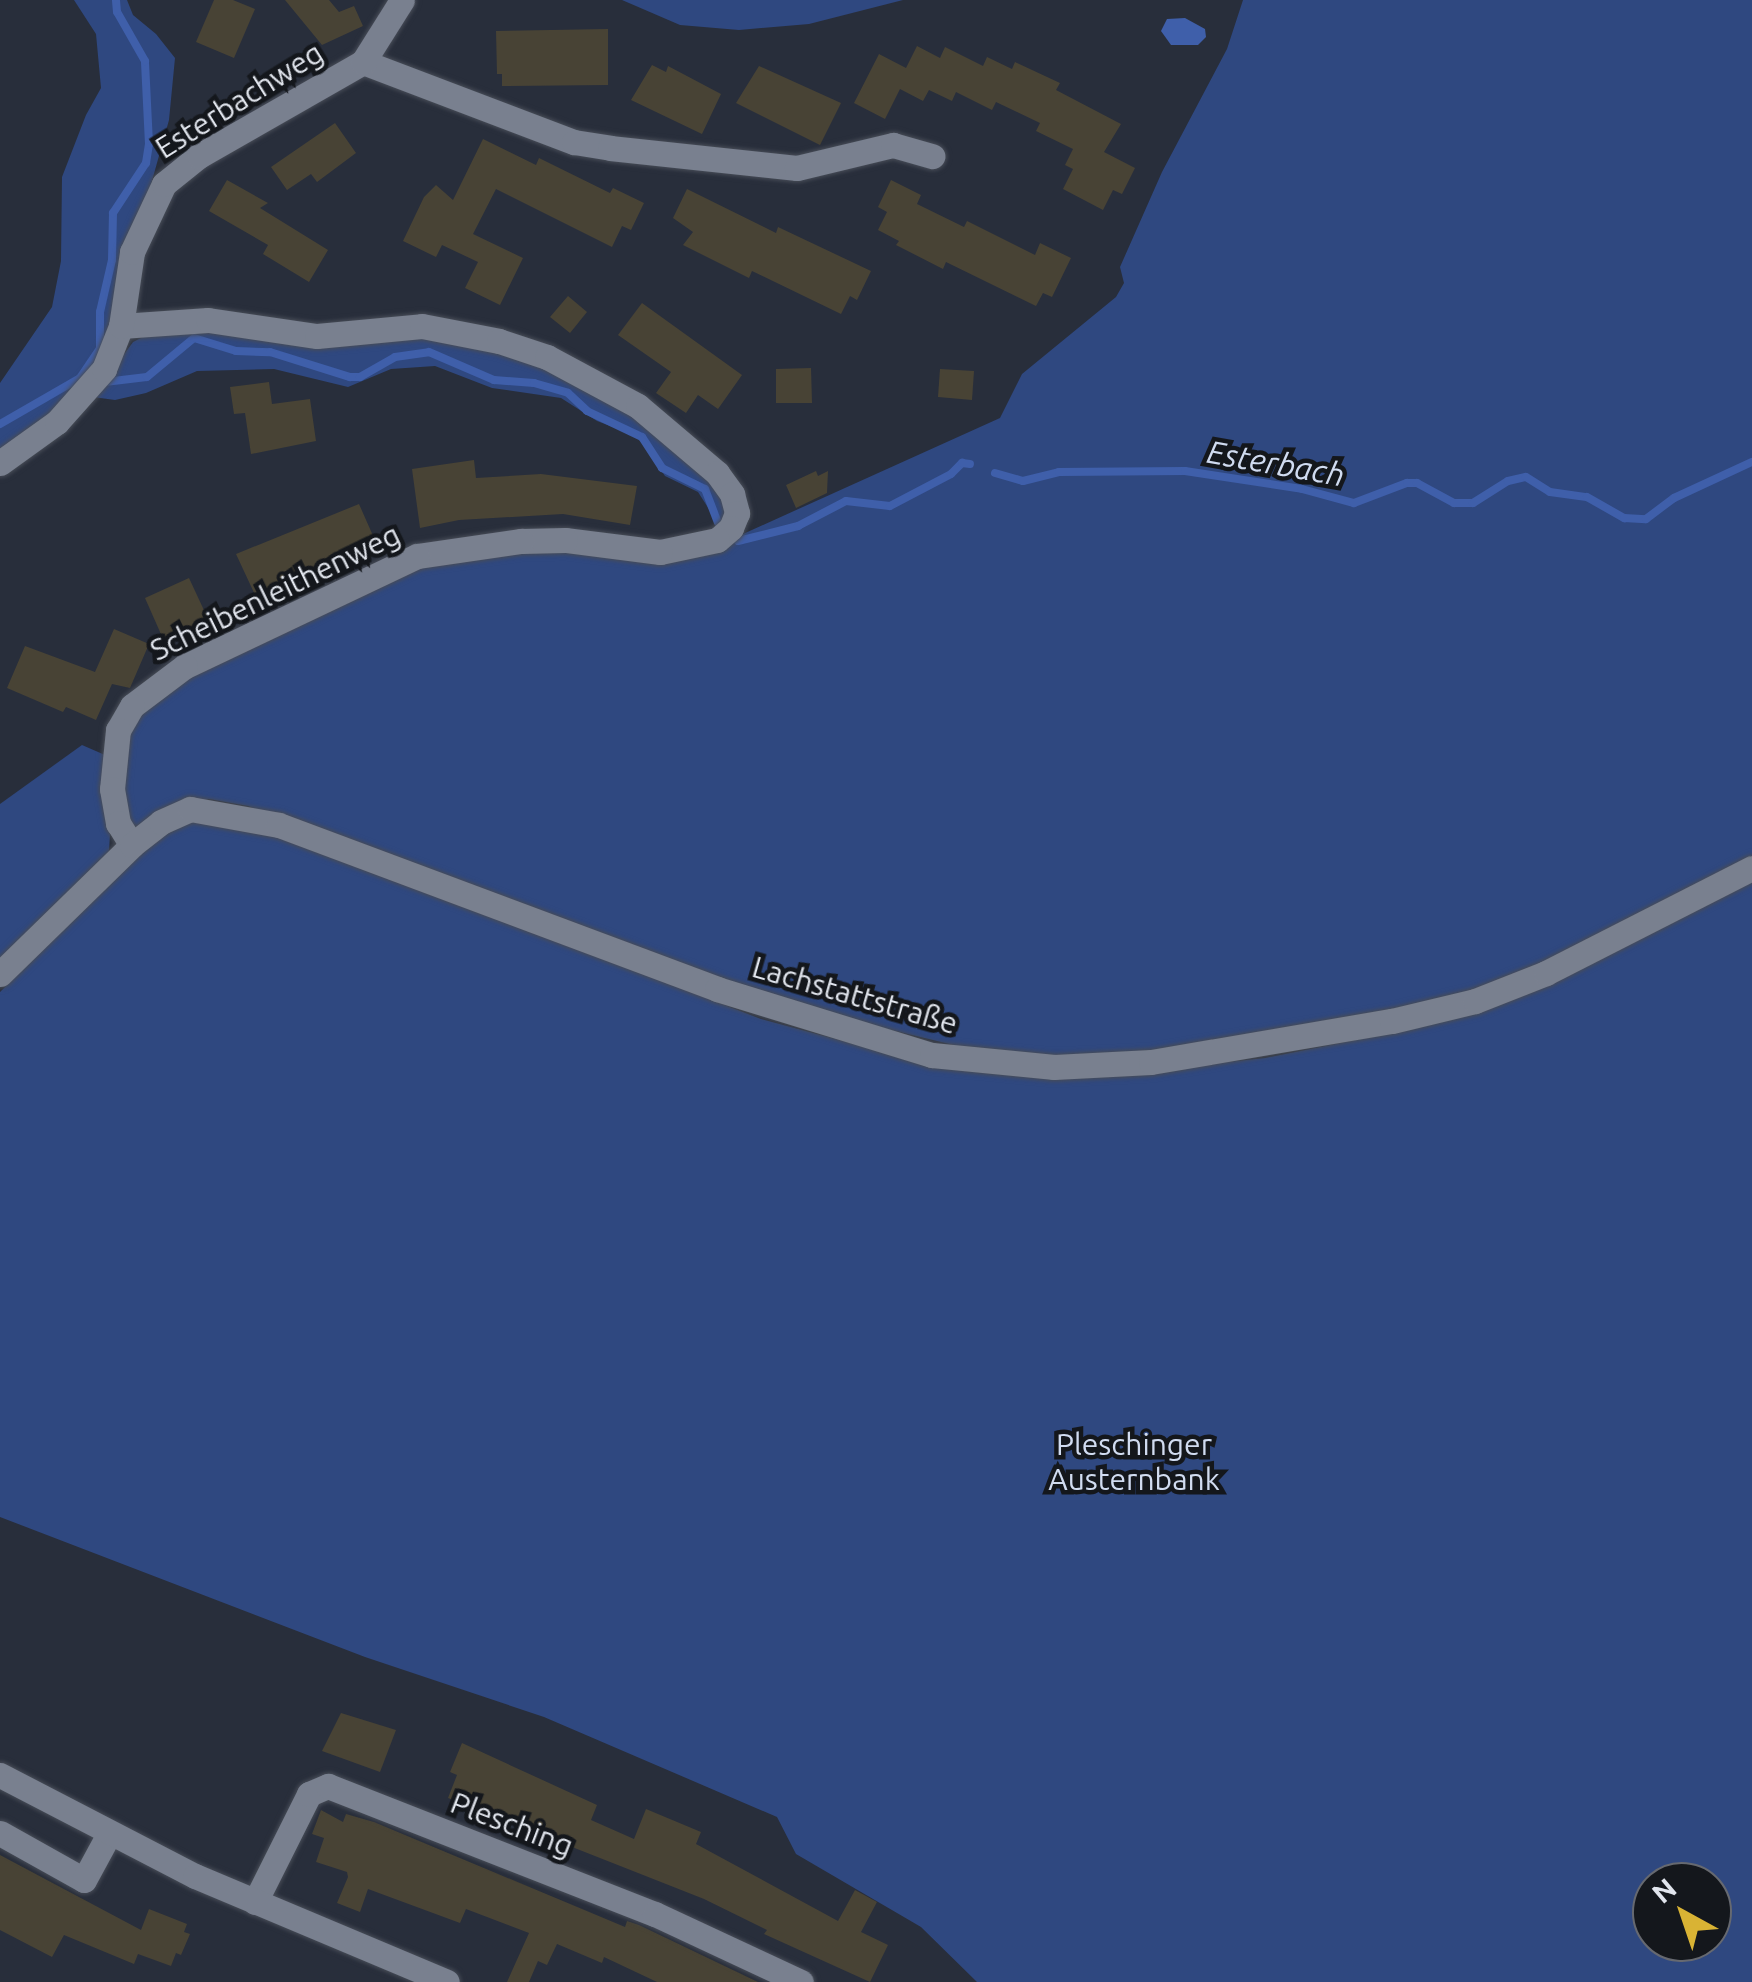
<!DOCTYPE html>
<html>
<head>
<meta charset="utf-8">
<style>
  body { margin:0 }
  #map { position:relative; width:1752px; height:1982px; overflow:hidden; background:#282e3b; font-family:Ubuntu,sans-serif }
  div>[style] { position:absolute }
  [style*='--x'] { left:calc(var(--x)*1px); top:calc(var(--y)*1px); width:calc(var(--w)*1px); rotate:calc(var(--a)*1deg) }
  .green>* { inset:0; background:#2f4880 }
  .water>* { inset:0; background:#3f5faa }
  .stream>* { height:8px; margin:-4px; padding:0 4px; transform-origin:4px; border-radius:4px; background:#3f5faa }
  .building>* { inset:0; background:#484335 }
  .roads { filter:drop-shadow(0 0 2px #474c57) drop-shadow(0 0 2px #474c57) }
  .street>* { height:25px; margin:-12.5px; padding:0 12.5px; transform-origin:12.5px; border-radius:12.5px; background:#79808f }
  .secondary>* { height:25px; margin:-12.5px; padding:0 12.5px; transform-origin:12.5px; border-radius:12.5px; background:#79808f }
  span { translate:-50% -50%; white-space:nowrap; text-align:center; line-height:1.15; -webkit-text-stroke:9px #14171c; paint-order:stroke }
  .street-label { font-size:30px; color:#e1e5ed }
  .park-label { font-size:30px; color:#d1dcf1 }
  .water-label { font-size:32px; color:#d0dbf0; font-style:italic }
  .north { position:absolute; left:1632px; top:1862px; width:100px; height:100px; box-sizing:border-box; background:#14171c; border:2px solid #666970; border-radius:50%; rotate:320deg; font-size:28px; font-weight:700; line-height:40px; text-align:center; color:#e1e5ed }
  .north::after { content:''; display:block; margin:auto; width:35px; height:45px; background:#d9b334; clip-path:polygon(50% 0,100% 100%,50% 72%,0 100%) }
</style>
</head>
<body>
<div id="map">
  <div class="green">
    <div style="clip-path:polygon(74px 0,127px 0,133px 15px,156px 34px,175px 58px,169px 120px,119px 299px,89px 381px,0 456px,0 383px,52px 307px,61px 261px,62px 177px,86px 115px,101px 88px,96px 34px)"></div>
    <div style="clip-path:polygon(622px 0,903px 0,809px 24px,739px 30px,680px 25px)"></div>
    <div style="clip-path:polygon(1243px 0,1752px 0,1752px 856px,1567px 954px,1464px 996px,1166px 1049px,1044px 1058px,966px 1048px,804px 1009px,248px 806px,209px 799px,180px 804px,135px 830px,123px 812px,128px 727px,149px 703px,180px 679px,393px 576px,441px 560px,505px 549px,729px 546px,743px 534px,1000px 418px,1022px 374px,1116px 297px,1124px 283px,1120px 267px,1162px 172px,1227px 49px)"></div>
    <div style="clip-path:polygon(204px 326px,424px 335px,545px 365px,636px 414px,714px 483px,727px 511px,721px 528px,698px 492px,665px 476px,640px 440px,626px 432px,597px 421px,561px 398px,492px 388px,435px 366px,391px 369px,348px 387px,274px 369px,197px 371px,146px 393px,115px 400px,93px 397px,133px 342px,149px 334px)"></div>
    <div style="clip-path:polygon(82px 745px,105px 755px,111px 818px,109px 851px,0 959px,0 804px)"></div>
    <div style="clip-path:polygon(evenodd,194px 820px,273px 831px,761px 1019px,910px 1059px,966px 1071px,1018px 1076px,1161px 1069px,1265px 1058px,1426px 1026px,1549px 985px,1752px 879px,1752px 1982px,977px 1982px,921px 1927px,796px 1854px,777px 1817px,544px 1717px,365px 1657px,0 1517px,0 992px,163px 832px,194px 820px,1652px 1882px,1712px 1882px,1712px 1942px,1652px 1942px,1652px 1882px)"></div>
  </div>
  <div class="water">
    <div style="clip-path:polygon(1185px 18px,1205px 29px,1206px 37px,1198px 45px,1171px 45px,1161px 31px,1167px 19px)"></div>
  </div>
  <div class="stream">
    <div style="--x:105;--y:382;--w:42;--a:-6.8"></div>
    <div style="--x:147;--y:377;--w:61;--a:-39.7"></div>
    <div style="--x:194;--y:338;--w:44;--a:17.2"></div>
    <div style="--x:236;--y:351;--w:34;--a:2"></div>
    <div style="--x:270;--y:352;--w:84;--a:17.4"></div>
    <div style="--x:350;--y:377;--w:10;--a:0"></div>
    <div style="--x:360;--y:377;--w:40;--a:-29.7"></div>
    <div style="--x:395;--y:357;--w:34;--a:-8"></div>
    <div style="--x:429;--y:352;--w:71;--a:23.3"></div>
    <div style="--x:494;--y:380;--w:40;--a:4.3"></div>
    <div style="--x:534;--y:383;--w:35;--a:16"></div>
    <div style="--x:568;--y:393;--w:26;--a:43"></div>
    <div style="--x:587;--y:411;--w:61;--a:25.3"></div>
    <div style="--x:642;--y:437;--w:37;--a:57"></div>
    <div style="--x:662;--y:468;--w:48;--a:26"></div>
    <div style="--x:705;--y:489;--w:36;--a:69"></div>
    <div style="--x:0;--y:424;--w:92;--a:-29.9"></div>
    <div style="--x:80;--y:378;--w:36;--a:-56"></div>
    <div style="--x:100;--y:348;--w:36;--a:-90"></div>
    <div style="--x:100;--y:312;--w:53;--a:-77"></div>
    <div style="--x:112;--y:260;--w:47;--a:-88.8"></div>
    <div style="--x:113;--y:213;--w:60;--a:-56.6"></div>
    <div style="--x:146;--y:163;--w:19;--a:-81"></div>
    <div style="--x:149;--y:144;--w:83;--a:-92.8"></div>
    <div style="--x:145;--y:61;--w:56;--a:-119.7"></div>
    <div style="--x:117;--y:12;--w:12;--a:-95"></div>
    <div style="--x:995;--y:473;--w:29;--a:16"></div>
    <div style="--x:1023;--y:481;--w:37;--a:-14"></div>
    <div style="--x:1059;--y:472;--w:126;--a:-0.5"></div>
    <div style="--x:1185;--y:471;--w:118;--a:8.7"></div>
    <div style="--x:1302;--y:489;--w:54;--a:15.1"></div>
    <div style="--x:1354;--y:503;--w:57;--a:-20.7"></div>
    <div style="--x:1407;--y:483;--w:10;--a:0"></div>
    <div style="--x:1417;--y:483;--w:42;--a:28.4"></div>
    <div style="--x:1454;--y:503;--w:19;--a:0"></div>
    <div style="--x:1473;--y:503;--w:41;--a:-32.2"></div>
    <div style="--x:1508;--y:481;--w:18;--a:-13"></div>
    <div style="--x:1526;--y:477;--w:28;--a:32"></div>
    <div style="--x:1550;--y:492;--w:37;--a:8"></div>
    <div style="--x:1587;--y:497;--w:43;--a:29.6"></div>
    <div style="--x:1624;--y:518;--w:22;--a:3"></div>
    <div style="--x:1646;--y:519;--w:35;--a:-37"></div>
    <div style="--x:1674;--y:498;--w:86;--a:-24.8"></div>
    <div style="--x:738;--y:541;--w:62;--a:-14"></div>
    <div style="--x:798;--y:526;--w:54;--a:-27.5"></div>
    <div style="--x:846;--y:501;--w:44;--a:6.5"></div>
    <div style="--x:890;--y:506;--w:69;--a:-27.7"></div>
    <div style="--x:951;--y:474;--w:16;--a:-45"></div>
    <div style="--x:962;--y:463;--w:8;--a:7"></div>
  </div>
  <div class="building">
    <div style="clip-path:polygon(214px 0,233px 0,255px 9px,234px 58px,196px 42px)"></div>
    <div style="clip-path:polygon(285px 0,329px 0,339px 12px,354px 6px,363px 26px,322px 45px)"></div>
    <div style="clip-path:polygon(608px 29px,608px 85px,502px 86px,502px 74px,497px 74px,496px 31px)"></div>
    <div style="clip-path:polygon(917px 46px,940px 58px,945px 47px,983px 66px,987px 57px,1012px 69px,1015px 62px,1060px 83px,1056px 90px,1121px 124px,1104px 152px,1135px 168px,1122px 194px,1113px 190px,1103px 210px,1063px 189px,1073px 169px,1065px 165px,1073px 149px,1036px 131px,1040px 123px,996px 102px,992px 110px,956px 92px,952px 101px,929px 90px,923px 101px,900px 89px,885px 119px,854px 103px,879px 54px,906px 68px)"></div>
    <div style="clip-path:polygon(652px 65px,666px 72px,668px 66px,721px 94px,702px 134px,631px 100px)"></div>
    <div style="clip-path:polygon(759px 66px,841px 103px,820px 145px,736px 103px)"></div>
    <div style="clip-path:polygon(335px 123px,356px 153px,317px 182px,311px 174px,287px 190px,271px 167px)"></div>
    <div style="clip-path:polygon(483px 139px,536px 165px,539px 158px,610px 193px,613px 188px,644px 203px,631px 230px,622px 226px,612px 247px,496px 189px,473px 234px,523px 258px,500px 305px,465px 288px,478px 262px,442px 245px,436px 257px,403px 241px,424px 197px,436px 185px,453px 200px)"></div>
    <div style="clip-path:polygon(227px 180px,268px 203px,260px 208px,328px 250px,309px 282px,263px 254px,268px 245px,209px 211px)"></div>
    <div style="clip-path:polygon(891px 180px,921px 195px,917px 204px,964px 227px,967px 221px,1035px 255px,1040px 243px,1071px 258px,1052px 297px,1043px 293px,1036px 306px,946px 262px,943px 269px,896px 245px,899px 241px,878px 230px,887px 212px,878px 207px)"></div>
    <div style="clip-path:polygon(687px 189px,776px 233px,778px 227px,871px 271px,857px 300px,850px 296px,841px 314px,752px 271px,749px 278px,683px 245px,693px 232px,673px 218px)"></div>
    <div style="clip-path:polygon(568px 296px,587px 312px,570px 333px,550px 317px)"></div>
    <div style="clip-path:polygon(642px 303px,742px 375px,718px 409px,698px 395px,686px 413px,656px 393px,671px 372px,618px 335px)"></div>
    <div style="clip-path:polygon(811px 368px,812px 403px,776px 403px,776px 369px)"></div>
    <div style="clip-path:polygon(940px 369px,974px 371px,972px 400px,938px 397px)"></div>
    <div style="clip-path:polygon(269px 382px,272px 404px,310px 399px,316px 441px,251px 454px,245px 413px,234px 414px,230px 387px)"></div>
    <div style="clip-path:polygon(474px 460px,476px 478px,541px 474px,637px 486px,630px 525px,563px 514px,459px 520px,420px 528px,412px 469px)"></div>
    <div style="clip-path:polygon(816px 471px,818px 476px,828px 471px,827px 493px,796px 508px,786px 485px)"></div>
    <div style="clip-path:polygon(359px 504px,378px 547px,340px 565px,338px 559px,256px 597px,236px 554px)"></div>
    <div style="clip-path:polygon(189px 578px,209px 621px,164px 641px,145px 598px)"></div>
    <div style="clip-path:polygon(114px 629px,149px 644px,130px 688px,112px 684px,96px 720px,66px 707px,63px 712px,7px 688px,25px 646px,95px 672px)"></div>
    <div style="clip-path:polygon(341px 1713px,396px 1730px,380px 1772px,322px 1751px)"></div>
    <div style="clip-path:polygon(462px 1743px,597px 1805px,591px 1820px,634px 1839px,646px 1809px,701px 1832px,696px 1844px,838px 1921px,855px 1890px,877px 1902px,861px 1932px,888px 1945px,870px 1982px,764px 1934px,767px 1930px,704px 1899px,448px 1798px,457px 1775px,450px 1772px)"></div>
    <div style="clip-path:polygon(321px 1810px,343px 1822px,346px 1814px,374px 1822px,625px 1927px,627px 1921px,639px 1925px,758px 1982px,657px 1982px,604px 1957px,602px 1963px,557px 1944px,547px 1965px,538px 1961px,529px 1982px,507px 1982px,529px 1933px,466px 1909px,460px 1923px,368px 1889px,360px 1912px,337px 1903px,348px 1877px,347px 1872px,316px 1862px,324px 1838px,312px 1834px)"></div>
    <div style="clip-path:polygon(0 1855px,141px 1930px,149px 1909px,187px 1924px,184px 1932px,190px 1934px,181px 1955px,176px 1953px,171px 1966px,138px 1954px,134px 1964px,64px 1935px,52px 1957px,0 1930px)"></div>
  </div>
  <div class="roads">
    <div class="street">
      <div style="--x:363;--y:62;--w:226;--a:20.8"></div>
      <div style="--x:574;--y:142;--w:36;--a:9"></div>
      <div style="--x:610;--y:148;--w:188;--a:6.1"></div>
      <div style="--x:797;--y:168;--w:99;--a:-13.5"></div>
      <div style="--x:893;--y:145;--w:41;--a:15.8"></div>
      <div style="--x:121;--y:326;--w:87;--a:-3.9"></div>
      <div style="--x:208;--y:320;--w:110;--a:8.4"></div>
      <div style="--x:317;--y:336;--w:105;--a:-5.4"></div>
      <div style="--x:422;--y:326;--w:78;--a:11"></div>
      <div style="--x:499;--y:341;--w:51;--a:18.4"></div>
      <div style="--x:547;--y:357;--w:103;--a:28.3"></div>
      <div style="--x:638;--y:406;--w:104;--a:40.3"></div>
      <div style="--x:717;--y:473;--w:26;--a:54"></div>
      <div style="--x:732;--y:494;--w:20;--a:75"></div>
      <div style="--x:737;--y:513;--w:16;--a:112"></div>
      <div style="--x:731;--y:528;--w:18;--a:139"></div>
      <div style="--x:717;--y:540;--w:58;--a:168.1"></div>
      <div style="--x:660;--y:552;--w:96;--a:-172.8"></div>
      <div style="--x:565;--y:540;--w:44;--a:178.7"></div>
      <div style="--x:521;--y:541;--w:105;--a:171.8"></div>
      <div style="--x:417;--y:556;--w:257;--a:154.6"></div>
      <div style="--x:185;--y:666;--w:66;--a:143"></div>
      <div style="--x:132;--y:706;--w:28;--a:120"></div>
      <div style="--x:118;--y:730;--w:59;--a:95.8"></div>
      <div style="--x:112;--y:789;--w:35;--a:80"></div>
      <div style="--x:118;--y:823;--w:26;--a:58"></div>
      <div style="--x:0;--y:463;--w:70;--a:-35.7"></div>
      <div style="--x:57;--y:422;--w:71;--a:-48.4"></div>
      <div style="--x:104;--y:369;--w:46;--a:-68.4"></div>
      <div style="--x:121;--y:326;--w:75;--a:-81.5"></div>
      <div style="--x:132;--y:252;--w:75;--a:-64.8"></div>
      <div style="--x:164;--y:184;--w:45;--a:-38.7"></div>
      <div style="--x:199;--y:156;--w:189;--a:-29.8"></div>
      <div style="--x:363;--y:62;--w:73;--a:-57.8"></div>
      <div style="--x:0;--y:974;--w:185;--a:-44.3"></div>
      <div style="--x:132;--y:845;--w:37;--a:-38"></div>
      <div style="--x:161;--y:822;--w:32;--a:-24"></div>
      <div style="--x:190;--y:809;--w:90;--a:10.2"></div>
      <div style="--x:279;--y:825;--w:468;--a:20.5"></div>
      <div style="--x:717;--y:989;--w:225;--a:17.1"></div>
      <div style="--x:932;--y:1055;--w:123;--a:5.6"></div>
      <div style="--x:1054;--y:1067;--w:97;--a:-3"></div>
      <div style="--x:1151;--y:1062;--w:244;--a:-9.7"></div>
      <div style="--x:1392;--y:1021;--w:85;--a:-13.5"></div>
      <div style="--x:1475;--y:1001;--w:76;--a:-21.5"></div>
      <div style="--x:1546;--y:973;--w:231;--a:-27"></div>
      <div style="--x:0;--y:1833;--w:96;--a:29.2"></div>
      <div style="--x:84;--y:1880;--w:52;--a:-61.5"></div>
      <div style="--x:255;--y:1902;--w:121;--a:-63.4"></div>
      <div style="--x:309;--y:1794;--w:21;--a:-23"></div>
      <div style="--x:328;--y:1786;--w:351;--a:21.4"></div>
      <div style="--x:655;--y:1914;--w:161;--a:25"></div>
    </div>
    <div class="secondary">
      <div style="--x:0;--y:1775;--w:220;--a:27.4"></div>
      <div style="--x:195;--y:1876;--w:273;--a:22.8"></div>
    </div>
  </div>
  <div class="street-label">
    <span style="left:239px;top:100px;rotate:-32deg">Esterbachweg</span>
    <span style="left:275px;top:592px;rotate:-26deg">Scheibenleithenweg</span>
    <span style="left:855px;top:995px;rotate:16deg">Lachstattstraße</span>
    <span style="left:512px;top:1824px;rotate:21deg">Plesching</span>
  </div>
  <div class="park-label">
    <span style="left:1134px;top:1461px">Pleschinger<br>Austernbank</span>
  </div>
  <div class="water-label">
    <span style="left:1276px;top:463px;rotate:10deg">Esterbach</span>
  </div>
  <div class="north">N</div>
</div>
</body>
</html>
